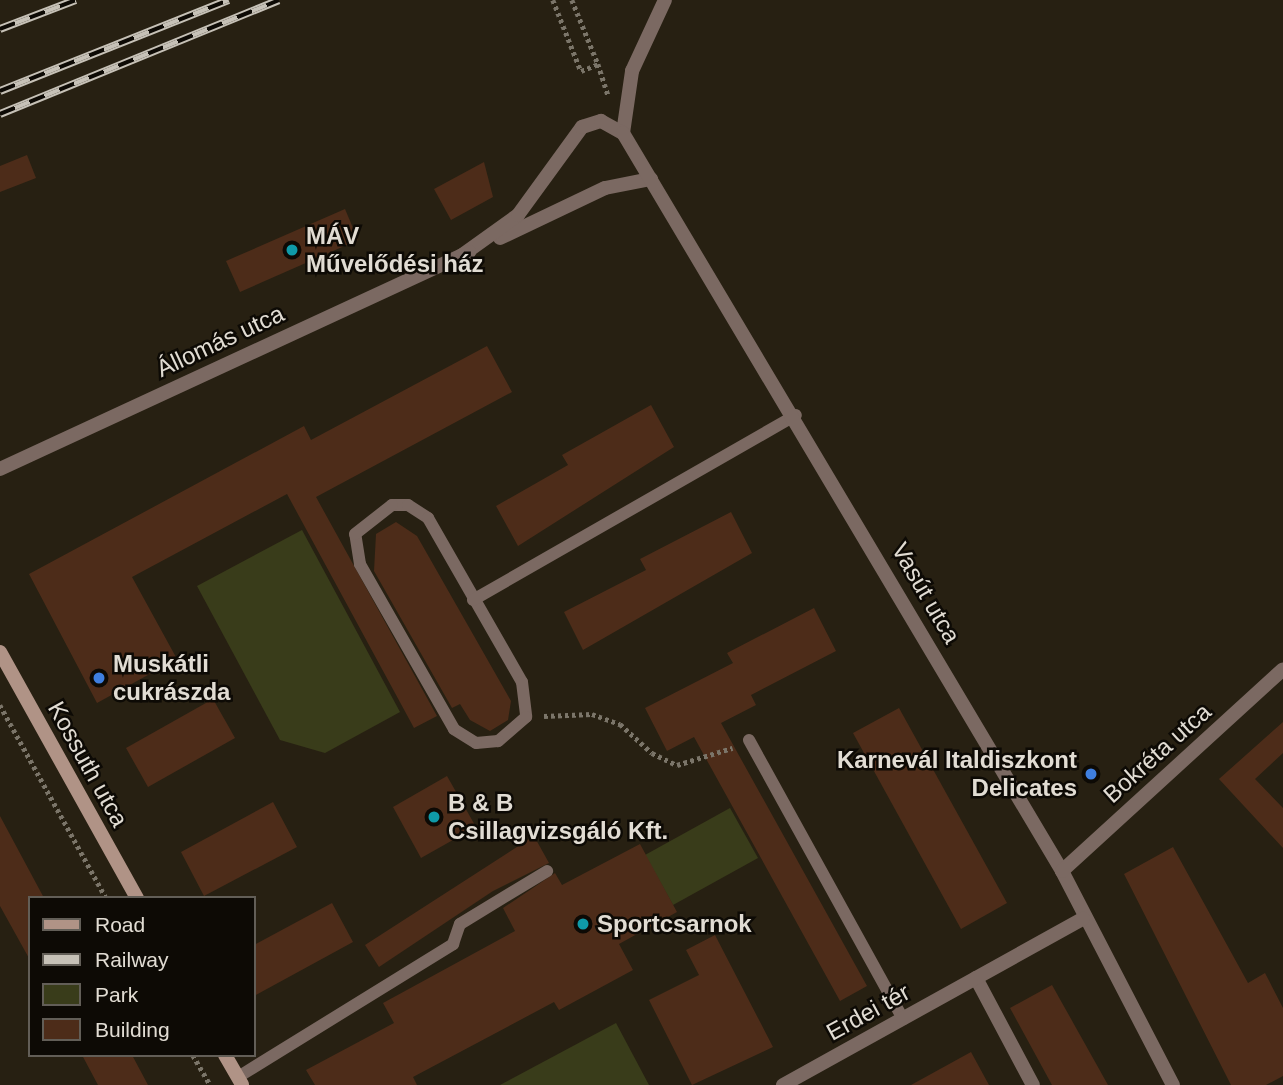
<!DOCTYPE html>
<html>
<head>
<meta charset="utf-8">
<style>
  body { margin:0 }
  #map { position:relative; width:1283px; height:1085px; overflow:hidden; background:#272012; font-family:Helvetica,sans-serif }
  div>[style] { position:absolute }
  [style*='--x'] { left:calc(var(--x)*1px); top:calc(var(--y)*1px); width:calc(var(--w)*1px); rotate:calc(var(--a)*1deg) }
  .green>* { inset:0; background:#393c1a }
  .building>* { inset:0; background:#4d2c19 }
  .path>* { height:4.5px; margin-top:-2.25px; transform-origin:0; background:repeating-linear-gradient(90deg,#7b7569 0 3.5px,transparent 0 7px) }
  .lane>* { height:12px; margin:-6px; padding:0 6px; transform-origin:6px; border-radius:6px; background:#7b6962 }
  .street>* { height:14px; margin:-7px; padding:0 7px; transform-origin:7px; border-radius:7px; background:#7b6962 }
  .secondary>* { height:14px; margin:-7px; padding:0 7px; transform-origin:7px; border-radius:7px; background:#b09386 }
  .rail>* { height:8px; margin-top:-4px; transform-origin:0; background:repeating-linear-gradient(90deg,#0d0a05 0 16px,#c6c1b7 0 32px); box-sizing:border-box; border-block:2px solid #c6c1b7 }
  .dots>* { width:19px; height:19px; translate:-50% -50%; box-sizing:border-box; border:4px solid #0d0a05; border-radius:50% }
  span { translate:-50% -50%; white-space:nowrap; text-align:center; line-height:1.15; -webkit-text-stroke:5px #0d0a05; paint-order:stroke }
  .poi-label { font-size:24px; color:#e1dcd3; font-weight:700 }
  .left { translate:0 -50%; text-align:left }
  .right { translate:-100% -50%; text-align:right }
  .street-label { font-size:24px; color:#e1dcd3 }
  .legend { position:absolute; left:28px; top:896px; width:228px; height:161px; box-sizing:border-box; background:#0d0a05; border:2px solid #625e57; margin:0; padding:9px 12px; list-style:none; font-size:21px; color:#e1dcd3 }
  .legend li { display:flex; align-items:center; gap:14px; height:35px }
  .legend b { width:35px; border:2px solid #625e57 }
</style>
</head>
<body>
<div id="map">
  <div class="green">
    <div style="clip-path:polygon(302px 530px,400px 712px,325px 753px,280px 740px,197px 586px)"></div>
    <div style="clip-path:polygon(730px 808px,758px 858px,673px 905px,645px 855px)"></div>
    <div style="clip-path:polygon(616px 1023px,649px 1085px,500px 1085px)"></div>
  </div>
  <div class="building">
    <div style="clip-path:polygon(27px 155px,36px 178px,0 192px,0 166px)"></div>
    <div style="clip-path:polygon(484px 162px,493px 197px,451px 220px,434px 189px)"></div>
    <div style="clip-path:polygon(345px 209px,358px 240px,240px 292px,226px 261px)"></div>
    <div style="clip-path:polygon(487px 346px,512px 392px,316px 497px,437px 716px,414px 728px,287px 494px,132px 577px,177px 659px,97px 703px,29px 574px,304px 426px,311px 440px)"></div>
    <div style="clip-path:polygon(651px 405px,674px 447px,518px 546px,496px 506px,568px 465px,562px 455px)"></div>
    <div style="clip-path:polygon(731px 512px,752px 553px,583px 650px,564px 612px,646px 570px,640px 559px)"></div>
    <div style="clip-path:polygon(396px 522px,417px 536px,511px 701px,508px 720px,490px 731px,470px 720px,460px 704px,452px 708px,374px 571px,376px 534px)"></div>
    <div style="clip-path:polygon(814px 608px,836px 651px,751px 695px,756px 705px,721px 723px,867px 986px,840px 1001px,694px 737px,667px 751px,645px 708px,733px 663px,727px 653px)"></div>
    <div style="clip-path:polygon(213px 699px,235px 738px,148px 787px,126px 748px)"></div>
    <div style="clip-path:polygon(899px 708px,1007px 903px,961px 929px,853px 733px)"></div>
    <div style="clip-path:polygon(1283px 722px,1283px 753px,1255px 779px,1283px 808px,1283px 848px,1219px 779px)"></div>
    <div style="clip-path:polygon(447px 776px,476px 827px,421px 858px,393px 807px)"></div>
    <div style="clip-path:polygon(273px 802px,297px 847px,204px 896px,181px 852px)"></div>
    <div style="clip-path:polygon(0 816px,44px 898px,30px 898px,30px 960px,0 906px)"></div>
    <div style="clip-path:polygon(534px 836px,549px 863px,493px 891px,379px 967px,365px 945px)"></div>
    <div style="clip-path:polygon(640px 844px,677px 912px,619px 944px,633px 970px,559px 1010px,554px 1002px,413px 1077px,417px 1085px,315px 1085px,306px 1070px,394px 1023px,383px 1003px,515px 931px,503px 908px,555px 873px,562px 885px)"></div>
    <div style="clip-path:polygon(1173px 847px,1248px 983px,1265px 973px,1283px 1008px,1283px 1076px,1266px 1085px,1231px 1085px,1124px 874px)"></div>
    <div style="clip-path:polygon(332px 903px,353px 942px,254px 996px,254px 945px)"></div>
    <div style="clip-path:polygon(715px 935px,773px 1047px,692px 1085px,649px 1000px,699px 975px,686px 950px)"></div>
    <div style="clip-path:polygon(1052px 985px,1108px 1085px,1052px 1085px,1010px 1008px)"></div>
    <div style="clip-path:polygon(971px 1052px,989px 1085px,911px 1085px)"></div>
    <div style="clip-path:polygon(82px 1055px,132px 1055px,148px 1085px,98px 1085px)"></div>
  </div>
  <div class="path">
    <div style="--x:553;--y:0;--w:76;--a:68.5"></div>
    <div style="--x:581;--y:71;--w:18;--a:-22"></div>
    <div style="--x:598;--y:64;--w:32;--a:72"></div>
    <div style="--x:572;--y:0;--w:69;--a:67.9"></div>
    <div style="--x:0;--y:705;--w:220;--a:61.2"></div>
    <div style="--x:544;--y:716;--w:48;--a:-2.4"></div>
    <div style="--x:592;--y:714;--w:30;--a:20"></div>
    <div style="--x:620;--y:724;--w:43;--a:42.2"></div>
    <div style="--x:652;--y:753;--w:28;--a:26"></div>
    <div style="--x:677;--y:765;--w:58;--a:-17.2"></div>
    <div style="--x:193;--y:1055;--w:34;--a:60"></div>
  </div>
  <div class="lane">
    <div style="--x:392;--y:505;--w:16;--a:0"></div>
    <div style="--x:408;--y:505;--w:24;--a:33"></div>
    <div style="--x:428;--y:518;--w:189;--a:60.2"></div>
    <div style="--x:522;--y:682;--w:35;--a:83"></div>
    <div style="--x:526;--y:717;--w:37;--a:139"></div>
    <div style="--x:498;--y:741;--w:22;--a:175"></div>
    <div style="--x:476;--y:743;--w:26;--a:-148"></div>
    <div style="--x:454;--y:729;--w:190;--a:-119.7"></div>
    <div style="--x:360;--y:564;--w:30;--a:-99"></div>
    <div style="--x:355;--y:534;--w:47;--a:-38.1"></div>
    <div style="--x:473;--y:600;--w:372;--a:-29.8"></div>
    <div style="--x:749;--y:740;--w:319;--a:61.1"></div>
    <div style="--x:238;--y:1077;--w:253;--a:-31.7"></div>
    <div style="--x:453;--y:944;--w:21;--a:-71"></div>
    <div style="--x:460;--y:924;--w:102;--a:-31.3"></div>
  </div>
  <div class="street">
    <div style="--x:623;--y:133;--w:63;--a:-81.7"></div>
    <div style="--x:632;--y:71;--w:78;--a:-65.1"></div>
    <div style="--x:500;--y:238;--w:116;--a:-25.5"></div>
    <div style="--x:605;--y:188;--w:47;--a:-11.1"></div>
    <div style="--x:461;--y:256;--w:70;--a:-35.7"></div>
    <div style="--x:518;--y:215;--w:109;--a:-54"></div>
    <div style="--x:582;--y:127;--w:20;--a:-18"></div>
    <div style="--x:601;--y:121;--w:25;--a:29"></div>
    <div style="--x:623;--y:133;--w:859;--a:59.25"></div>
    <div style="--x:1062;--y:871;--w:241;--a:62.6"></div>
    <div style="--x:0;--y:469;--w:517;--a:-24.83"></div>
    <div style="--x:1062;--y:871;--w:299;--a:-42.4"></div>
    <div style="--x:976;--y:978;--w:121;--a:62"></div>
    <div style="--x:783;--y:1085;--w:343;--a:-29"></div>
  </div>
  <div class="secondary">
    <div style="--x:0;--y:652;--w:282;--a:60.9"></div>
    <div style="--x:225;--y:1055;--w:34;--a:60"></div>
  </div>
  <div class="rail">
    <div style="--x:0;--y:29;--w:81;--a:-20.9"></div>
    <div style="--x:0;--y:91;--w:246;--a:-21.7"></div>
    <div style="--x:0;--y:114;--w:301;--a:-22.2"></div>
  </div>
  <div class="dots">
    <div style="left:292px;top:250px;background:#0f9aa8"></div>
    <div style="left:99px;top:678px;background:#3f7fe0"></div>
    <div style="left:1091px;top:774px;background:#3f7fe0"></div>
    <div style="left:434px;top:817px;background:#0f9aa8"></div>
    <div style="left:583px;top:924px;background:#0f9aa8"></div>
  </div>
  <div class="poi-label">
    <span class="left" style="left:306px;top:250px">MÁV<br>Művelődési ház</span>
    <span class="left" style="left:113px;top:678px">Muskátli<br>cukrászda</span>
    <span class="right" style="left:1077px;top:774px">Karnevál Italdiszkont<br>Delicates</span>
    <span class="left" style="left:448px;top:817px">B &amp; B<br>Csillagvizsgáló Kft.</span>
    <span class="left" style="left:597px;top:924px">Sportcsarnok</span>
  </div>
  <div class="street-label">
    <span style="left:220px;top:341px;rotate:-25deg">Állomás utca</span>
    <span style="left:926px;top:593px;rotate:60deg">Vasút utca</span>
    <span style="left:1157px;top:753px;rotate:-42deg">Bokréta utca</span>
    <span style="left:88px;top:764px;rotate:61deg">Kossuth utca</span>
    <span style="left:868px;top:1012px;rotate:-29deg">Erdei tér</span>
  </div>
  <ul class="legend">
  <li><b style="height:9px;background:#b09386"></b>Road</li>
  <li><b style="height:9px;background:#c6c1b7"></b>Railway</li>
  <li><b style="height:19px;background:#393c1a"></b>Park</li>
  <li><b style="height:19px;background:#4d2c19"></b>Building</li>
  </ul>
</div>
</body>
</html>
